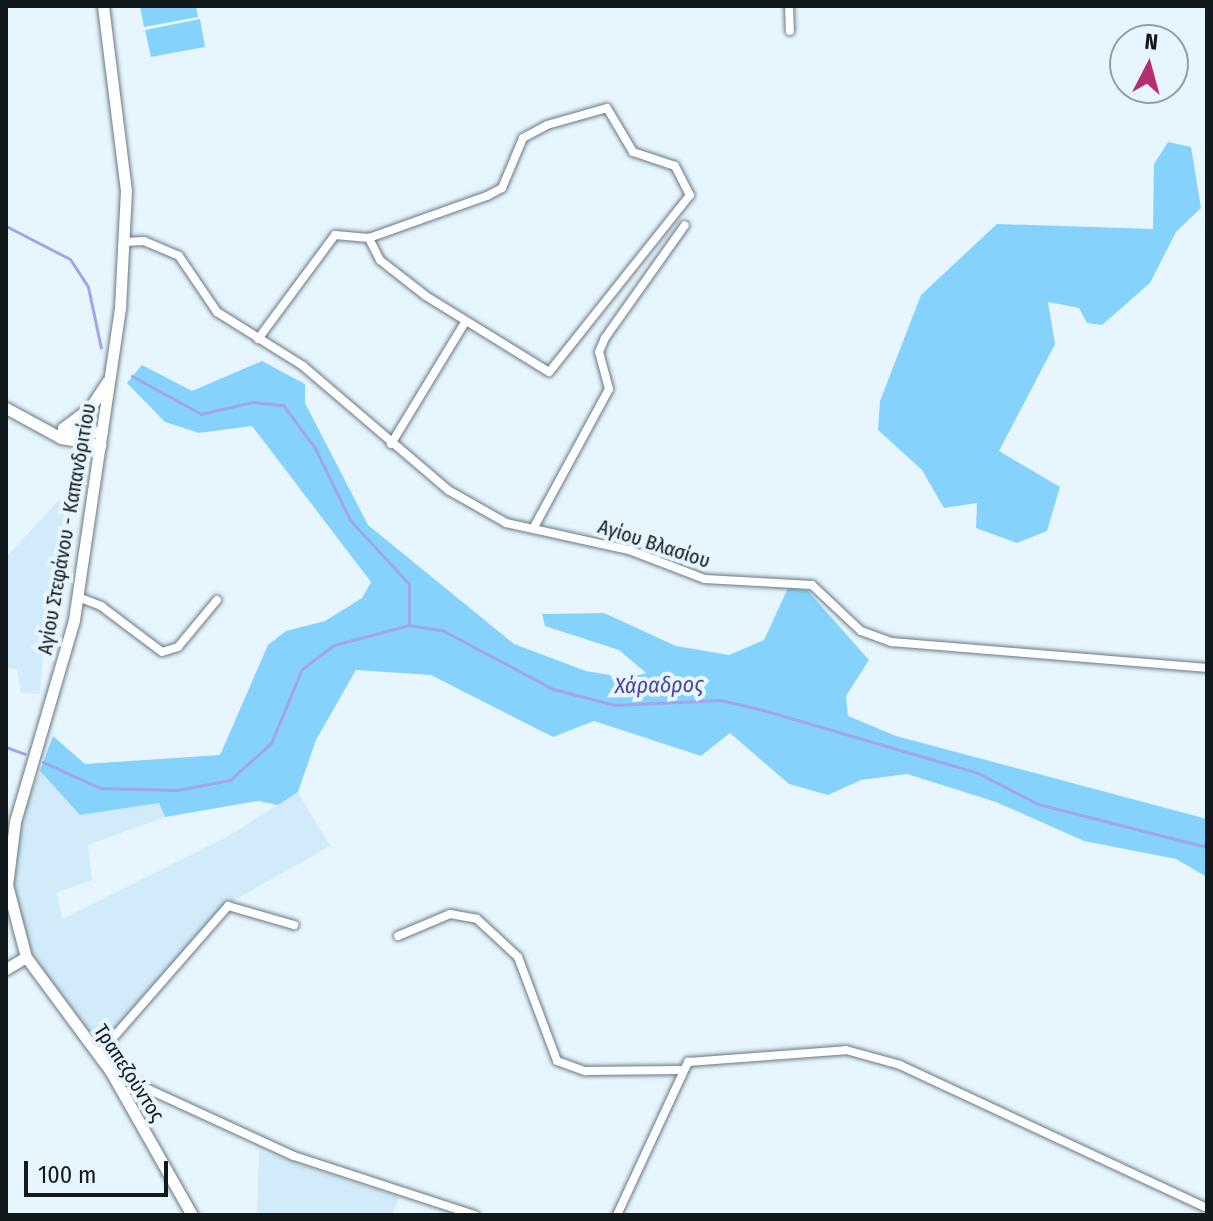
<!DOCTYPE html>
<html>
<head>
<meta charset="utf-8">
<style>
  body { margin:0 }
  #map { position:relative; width:1213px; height:1221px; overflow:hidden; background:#e7f6fe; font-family:"Fira Sans Condensed",sans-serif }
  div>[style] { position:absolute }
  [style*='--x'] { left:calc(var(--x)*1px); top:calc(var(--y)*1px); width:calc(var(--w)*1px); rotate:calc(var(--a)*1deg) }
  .built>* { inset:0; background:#d2ebfa }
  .green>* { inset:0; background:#85d3fc }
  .stream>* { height:3px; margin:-1.5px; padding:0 1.5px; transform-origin:1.5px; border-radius:1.5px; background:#a2a4ee }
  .roads { filter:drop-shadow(0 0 2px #697982) drop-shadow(0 0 2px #697982) }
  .minor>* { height:8px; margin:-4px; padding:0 4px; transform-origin:4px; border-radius:4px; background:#fff }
  .secondary>* { height:11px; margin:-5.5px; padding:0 5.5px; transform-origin:5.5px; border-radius:5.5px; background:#fff }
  span { translate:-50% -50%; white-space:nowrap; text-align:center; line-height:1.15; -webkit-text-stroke:8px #e7f6fe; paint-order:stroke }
  .street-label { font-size:20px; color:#12191c }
  .water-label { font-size:22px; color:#4b469c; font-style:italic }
  .frame { position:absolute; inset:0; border:8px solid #12191c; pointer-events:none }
  .north { position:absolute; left:1109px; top:24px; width:80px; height:80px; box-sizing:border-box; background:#e7f6fe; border:2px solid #929ea4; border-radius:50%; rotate:6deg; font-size:22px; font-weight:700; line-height:32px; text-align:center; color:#12191c }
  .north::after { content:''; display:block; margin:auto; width:28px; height:36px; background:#b62e70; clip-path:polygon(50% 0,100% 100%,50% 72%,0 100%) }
  .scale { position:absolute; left:24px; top:1161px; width:144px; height:36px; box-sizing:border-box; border:4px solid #12191c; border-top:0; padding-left:10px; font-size:24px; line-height:28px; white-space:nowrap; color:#12191c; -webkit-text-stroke:6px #e7f6fe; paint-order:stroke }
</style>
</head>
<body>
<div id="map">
  <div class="built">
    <div style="clip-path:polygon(75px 483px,70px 559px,60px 614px,43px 652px,40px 694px,21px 693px,17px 669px,6px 668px,6px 557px)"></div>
    <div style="clip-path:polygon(40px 771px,80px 815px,159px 803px,165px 817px,88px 845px,92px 880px,56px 893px,63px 919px,227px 837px,298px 792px,330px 846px,224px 906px,99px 1050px,32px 960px,11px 890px,18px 824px)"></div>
    <div style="clip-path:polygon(259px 1151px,399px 1197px,392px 1215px,257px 1215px)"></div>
  </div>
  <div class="green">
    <div style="clip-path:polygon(140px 6px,196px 6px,198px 17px,144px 27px)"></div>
    <div style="clip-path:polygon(200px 19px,205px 47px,151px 57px,145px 30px)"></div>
    <div style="clip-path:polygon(1168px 142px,1191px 147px,1201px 208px,1176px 232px,1150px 283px,1102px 325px,1087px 323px,1079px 308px,1048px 302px,1055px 344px,999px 451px,1060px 487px,1047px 531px,1017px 543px,976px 528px,977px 503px,944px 508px,922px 470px,878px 430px,880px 401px,921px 295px,997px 224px,1153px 229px,1154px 164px)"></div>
    <div style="clip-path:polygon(262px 361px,305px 384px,305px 403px,368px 525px,514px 644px,586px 671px,628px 678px,646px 673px,619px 650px,545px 626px,542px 614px,604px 613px,676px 646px,729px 655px,764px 640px,788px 588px,807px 590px,869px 660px,846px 696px,848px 716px,896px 736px,1207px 819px,1207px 877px,1176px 859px,1084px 841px,996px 802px,907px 774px,861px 780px,828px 795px,789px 784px,730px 733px,701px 756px,594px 721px,553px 737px,431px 675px,356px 670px,316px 740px,298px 792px,278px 805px,258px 801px,165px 817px,159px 803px,80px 815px,40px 771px,53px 736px,85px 764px,220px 755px,268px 645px,286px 631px,325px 621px,362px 598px,371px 582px,252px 426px,199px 433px,165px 422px,127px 383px,142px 365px,192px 391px)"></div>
  </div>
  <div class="stream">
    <div style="--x:6;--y:226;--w:72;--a:27.3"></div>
    <div style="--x:70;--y:259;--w:33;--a:57"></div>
    <div style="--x:88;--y:287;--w:62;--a:78"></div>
    <div style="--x:132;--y:376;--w:79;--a:28.8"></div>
    <div style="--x:201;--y:414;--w:52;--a:-13.2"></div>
    <div style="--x:252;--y:402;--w:31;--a:6"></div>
    <div style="--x:283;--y:405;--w:54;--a:53.3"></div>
    <div style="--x:315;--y:448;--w:80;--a:64.1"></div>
    <div style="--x:350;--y:520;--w:87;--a:47.3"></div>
    <div style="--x:409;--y:584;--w:41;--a:90"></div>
    <div style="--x:6;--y:747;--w:20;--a:20"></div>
    <div style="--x:43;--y:762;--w:63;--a:24.5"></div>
    <div style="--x:100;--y:788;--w:77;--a:1.5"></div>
    <div style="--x:177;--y:790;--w:54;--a:-10.7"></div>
    <div style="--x:230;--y:780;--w:55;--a:-42.1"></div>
    <div style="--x:271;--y:743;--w:80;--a:-67.3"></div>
    <div style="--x:302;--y:669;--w:40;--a:-37"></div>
    <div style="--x:334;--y:645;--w:78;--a:-14.9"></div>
    <div style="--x:409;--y:625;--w:33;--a:9"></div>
    <div style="--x:442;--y:630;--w:126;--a:28"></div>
    <div style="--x:553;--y:689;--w:64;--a:14.5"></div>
    <div style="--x:615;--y:705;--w:105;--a:-2.7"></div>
    <div style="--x:720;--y:700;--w:44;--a:13.1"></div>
    <div style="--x:763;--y:710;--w:224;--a:16.3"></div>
    <div style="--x:978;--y:773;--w:68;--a:27.3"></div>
    <div style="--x:1038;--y:804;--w:174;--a:14.3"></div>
  </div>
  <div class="roads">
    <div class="minor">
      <div style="--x:789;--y:6;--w:25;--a:88"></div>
      <div style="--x:125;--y:242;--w:19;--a:-3"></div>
      <div style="--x:144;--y:241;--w:38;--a:23"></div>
      <div style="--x:179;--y:256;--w:68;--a:55.8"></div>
      <div style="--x:217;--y:312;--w:102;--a:32.1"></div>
      <div style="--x:303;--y:366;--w:191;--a:40.5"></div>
      <div style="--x:448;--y:490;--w:67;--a:29.6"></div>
      <div style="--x:506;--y:523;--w:126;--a:12.4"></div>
      <div style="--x:629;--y:550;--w:81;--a:20.9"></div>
      <div style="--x:705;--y:579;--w:107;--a:3.2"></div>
      <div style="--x:812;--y:585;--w:67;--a:43.2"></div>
      <div style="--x:861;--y:631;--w:33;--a:20"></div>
      <div style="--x:892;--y:642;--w:316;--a:4.7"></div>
      <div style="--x:258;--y:339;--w:129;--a:-53.5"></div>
      <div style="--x:335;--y:235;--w:34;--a:5"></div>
      <div style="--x:369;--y:238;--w:125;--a:-19.6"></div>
      <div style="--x:487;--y:196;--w:17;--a:-28"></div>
      <div style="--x:502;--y:188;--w:54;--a:-67.2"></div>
      <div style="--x:523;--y:138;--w:27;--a:-28"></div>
      <div style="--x:547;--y:125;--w:62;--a:-15.8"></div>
      <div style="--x:607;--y:108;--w:51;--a:59.4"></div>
      <div style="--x:633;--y:152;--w:44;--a:18.4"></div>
      <div style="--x:675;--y:166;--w:33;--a:63"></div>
      <div style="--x:690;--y:195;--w:226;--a:128.5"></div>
      <div style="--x:549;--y:372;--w:145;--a:-148.3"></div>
      <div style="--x:426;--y:296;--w:58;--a:-142"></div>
      <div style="--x:380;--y:260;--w:25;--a:-117"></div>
      <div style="--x:391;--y:444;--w:140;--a:-58.7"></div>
      <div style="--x:533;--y:529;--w:159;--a:-61.5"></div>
      <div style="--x:609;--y:389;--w:38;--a:-105"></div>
      <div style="--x:599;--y:352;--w:15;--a:-67"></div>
      <div style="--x:605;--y:338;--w:138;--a:-54.7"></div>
      <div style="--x:78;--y:597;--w:25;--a:21"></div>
      <div style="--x:101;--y:606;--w:76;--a:37"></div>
      <div style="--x:162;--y:652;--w:17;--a:-17"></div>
      <div style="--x:178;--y:647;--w:61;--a:-50.3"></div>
      <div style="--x:398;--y:936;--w:56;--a:-22.9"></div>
      <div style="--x:450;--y:914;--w:27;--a:10"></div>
      <div style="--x:477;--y:919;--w:56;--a:42.8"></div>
      <div style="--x:518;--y:957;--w:111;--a:69.4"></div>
      <div style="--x:557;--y:1061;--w:30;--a:20"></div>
      <div style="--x:585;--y:1071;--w:97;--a:-0.6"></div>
      <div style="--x:98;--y:1055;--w:198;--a:-48.9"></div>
      <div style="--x:228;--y:906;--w:69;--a:16.1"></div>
      <div style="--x:111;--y:1072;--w:201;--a:24.7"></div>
      <div style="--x:294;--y:1156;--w:190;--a:18.1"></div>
      <div style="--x:617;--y:1215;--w:169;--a:-65.1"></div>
      <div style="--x:688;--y:1062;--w:158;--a:-4.3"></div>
      <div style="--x:846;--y:1050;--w:56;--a:15.5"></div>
      <div style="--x:900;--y:1065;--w:339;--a:25"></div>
    </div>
    <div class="secondary">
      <div style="--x:103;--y:6;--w:185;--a:82.9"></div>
      <div style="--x:126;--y:190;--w:118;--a:92.9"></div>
      <div style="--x:120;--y:308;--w:315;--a:98.4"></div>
      <div style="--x:74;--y:620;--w:210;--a:106.3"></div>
      <div style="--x:15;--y:822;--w:64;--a:97.2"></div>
      <div style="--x:7;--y:885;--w:74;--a:75.2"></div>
      <div style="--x:26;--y:957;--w:143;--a:53.5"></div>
      <div style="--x:111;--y:1072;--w:164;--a:60.5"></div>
      <div style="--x:6;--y:408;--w:63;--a:28.6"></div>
      <div style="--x:61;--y:438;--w:40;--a:10"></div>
      <div style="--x:63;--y:428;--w:34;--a:-37"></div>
      <div style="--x:90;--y:408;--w:31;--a:-57"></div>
      <div style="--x:63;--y:428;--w:39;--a:7"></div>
      <div style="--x:6;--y:969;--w:23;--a:-31"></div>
    </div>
  </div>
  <div class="street-label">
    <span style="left:67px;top:529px;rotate:-80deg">Αγίου Στεφάνου - Καπανδριτίου</span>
    <span style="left:654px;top:544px;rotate:18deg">Αγίου Βλασίου</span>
    <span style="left:129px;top:1073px;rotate:57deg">Τραπεζούντος</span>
  </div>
  <div class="water-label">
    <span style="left:659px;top:685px;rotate:-1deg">Χάραδρος</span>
  </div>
  <div class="frame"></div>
  <div class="north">N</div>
  <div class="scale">100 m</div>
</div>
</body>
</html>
